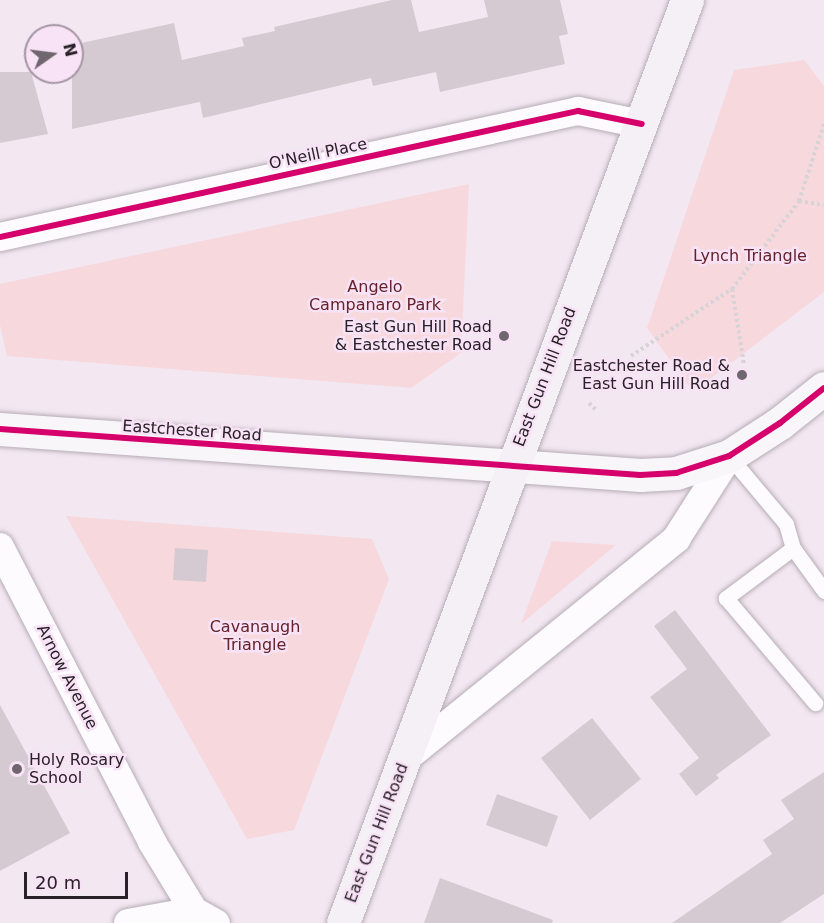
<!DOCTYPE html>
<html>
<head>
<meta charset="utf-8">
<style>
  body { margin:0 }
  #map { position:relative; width:824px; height:923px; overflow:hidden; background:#f3e7f2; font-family:"DejaVu Sans",sans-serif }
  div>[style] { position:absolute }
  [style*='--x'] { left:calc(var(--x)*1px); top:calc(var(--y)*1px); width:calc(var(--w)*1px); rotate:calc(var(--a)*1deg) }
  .green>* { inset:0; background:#f7d8dd }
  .building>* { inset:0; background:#d6cad2 }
  .path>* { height:4px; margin-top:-2px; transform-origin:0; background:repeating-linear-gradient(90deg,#d7d3d7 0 3px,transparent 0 6px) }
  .roads { filter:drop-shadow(0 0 2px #b6adb6) drop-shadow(0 0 2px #b6adb6) }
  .service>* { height:15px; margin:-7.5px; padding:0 7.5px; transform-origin:7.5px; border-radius:7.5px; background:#fdfbfd }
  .minor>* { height:28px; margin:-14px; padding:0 14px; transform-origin:14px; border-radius:14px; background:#fdfbfd }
  .secondary>* { height:33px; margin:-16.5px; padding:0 16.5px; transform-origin:16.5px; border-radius:16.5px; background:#f9f6fa }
  .primary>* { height:33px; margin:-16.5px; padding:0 16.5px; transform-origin:16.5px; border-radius:16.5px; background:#f4f0f6 }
  .cycleway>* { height:6px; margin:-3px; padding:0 3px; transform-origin:3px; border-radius:3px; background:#d6006c }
  .dots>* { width:16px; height:16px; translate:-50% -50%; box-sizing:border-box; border:3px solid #f8e2f6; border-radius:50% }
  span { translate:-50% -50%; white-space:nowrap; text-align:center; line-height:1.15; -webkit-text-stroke:5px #f8e2f6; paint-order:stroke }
  .street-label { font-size:16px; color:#292128 }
  .park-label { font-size:16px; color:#652228 }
  .poi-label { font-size:16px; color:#292128 }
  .right { translate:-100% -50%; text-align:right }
  .left { translate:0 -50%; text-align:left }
  .north { position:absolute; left:24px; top:24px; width:60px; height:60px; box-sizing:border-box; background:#f8e2f6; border:2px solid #a595a4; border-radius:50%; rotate:76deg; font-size:16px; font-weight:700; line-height:24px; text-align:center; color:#292128 }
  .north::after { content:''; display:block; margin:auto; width:21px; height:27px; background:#70666f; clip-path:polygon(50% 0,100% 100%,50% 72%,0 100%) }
  .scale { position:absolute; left:24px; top:872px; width:104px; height:27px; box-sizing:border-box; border:3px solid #292128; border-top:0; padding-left:8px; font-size:18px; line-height:21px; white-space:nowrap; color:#292128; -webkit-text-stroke:4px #f8e2f6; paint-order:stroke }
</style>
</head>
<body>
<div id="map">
  <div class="green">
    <div style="clip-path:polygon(804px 60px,824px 86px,824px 292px,693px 392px,647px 328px,734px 70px)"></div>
    <div style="clip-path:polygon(469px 184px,461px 353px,411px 388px,7px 356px,0 325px,0 284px)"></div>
    <div style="clip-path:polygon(66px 516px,372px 539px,389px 579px,294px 830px,247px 839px)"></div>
    <div style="clip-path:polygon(552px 541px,616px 545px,521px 624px)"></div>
  </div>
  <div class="building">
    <div style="clip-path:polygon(392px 0,411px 0,419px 32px,488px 17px,484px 0,560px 0,568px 34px,559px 36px,565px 64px,440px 92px,436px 72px,373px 86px,371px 78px,203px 118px,200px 102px,72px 129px,72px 45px,174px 23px,182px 60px,244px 46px,242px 38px,275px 31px,274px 27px)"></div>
    <div style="clip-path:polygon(0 72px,31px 72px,48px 134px,0 143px)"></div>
    <div style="clip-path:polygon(175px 548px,208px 550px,206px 582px,173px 580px)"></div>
    <div style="clip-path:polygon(675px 610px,771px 735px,716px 775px,719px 778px,696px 796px,679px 774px,699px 758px,650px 697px,687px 669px,654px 626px)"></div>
    <div style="clip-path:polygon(0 705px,70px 833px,0 871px)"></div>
    <div style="clip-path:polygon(592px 718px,641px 779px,590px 820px,541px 758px)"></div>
    <div style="clip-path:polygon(824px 772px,824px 894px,780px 923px,672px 923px,772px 854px,763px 840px,794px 819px,781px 800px)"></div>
    <div style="clip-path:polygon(497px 794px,558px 816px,547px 847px,486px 825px)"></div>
    <div style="clip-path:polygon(440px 878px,553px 920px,552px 923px,424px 923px)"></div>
  </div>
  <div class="path">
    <div style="--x:799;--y:201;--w:25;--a:9"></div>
    <div style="--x:732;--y:289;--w:77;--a:81"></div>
    <div style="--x:631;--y:356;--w:121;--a:-33.6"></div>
    <div style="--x:732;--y:289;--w:111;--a:-52.7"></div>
    <div style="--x:799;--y:201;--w:81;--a:-72"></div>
    <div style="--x:589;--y:403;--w:11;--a:45"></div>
  </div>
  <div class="roads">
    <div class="service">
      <div style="--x:729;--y:456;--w:89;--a:50"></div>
      <div style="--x:786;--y:524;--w:25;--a:74"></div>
      <div style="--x:793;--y:548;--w:53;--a:54.2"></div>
      <div style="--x:793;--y:548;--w:84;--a:143.3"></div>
      <div style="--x:726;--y:598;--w:138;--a:49.7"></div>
    </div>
    <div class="minor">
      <div style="--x:0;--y:237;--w:592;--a:-12.3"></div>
      <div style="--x:578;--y:111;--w:65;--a:11.5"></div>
      <div style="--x:0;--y:547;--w:332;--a:62.7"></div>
      <div style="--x:152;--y:842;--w:81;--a:58.7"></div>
      <div style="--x:194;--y:911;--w:25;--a:29"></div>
      <div style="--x:406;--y:758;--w:348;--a:-39"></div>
      <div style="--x:676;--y:539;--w:98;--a:-57.4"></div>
      <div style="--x:128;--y:923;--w:67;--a:-10.3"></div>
    </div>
    <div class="secondary">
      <div style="--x:0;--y:429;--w:642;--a:4.11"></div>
      <div style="--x:640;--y:475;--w:36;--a:-3"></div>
      <div style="--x:676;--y:473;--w:56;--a:-17.8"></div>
      <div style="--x:729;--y:456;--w:61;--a:-32.9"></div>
      <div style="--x:780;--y:423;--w:56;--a:-38.5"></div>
    </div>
    <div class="primary">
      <div style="--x:343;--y:923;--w:985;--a:-69.56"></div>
    </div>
  </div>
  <div class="cycleway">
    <div style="--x:0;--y:237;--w:592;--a:-12.3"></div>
    <div style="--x:578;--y:111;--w:65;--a:11.5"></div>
    <div style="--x:0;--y:429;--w:642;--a:4.11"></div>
    <div style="--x:640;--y:475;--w:36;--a:-3"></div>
    <div style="--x:676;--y:473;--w:56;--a:-17.8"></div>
    <div style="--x:729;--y:456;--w:61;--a:-32.9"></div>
    <div style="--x:780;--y:423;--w:56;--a:-38.5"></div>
  </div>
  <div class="dots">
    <div style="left:504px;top:336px;background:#70666f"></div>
    <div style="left:742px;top:375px;background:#70666f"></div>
    <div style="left:17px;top:769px;background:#70666f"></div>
  </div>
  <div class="street-label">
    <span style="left:318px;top:154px;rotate:-12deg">O'Neill Place</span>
    <span style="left:545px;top:377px;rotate:-69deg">East Gun Hill Road</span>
    <span style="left:192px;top:431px;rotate:4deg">Eastchester Road</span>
    <span style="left:67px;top:677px;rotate:63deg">Arnow Avenue</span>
    <span style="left:377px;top:833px;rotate:-69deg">East Gun Hill Road</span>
  </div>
  <div class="park-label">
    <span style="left:750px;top:256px">Lynch Triangle</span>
    <span style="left:375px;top:296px">Angelo<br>Campanaro Park</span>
    <span style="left:255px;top:636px">Cavanaugh<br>Triangle</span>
  </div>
  <div class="poi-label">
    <span class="right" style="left:492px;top:336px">East Gun Hill Road<br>&amp; Eastchester Road</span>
    <span class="right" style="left:730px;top:375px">Eastchester Road &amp;<br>East Gun Hill Road</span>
    <span class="left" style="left:29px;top:769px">Holy Rosary<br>School</span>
  </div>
  <div class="north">N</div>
  <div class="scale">20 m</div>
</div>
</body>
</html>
